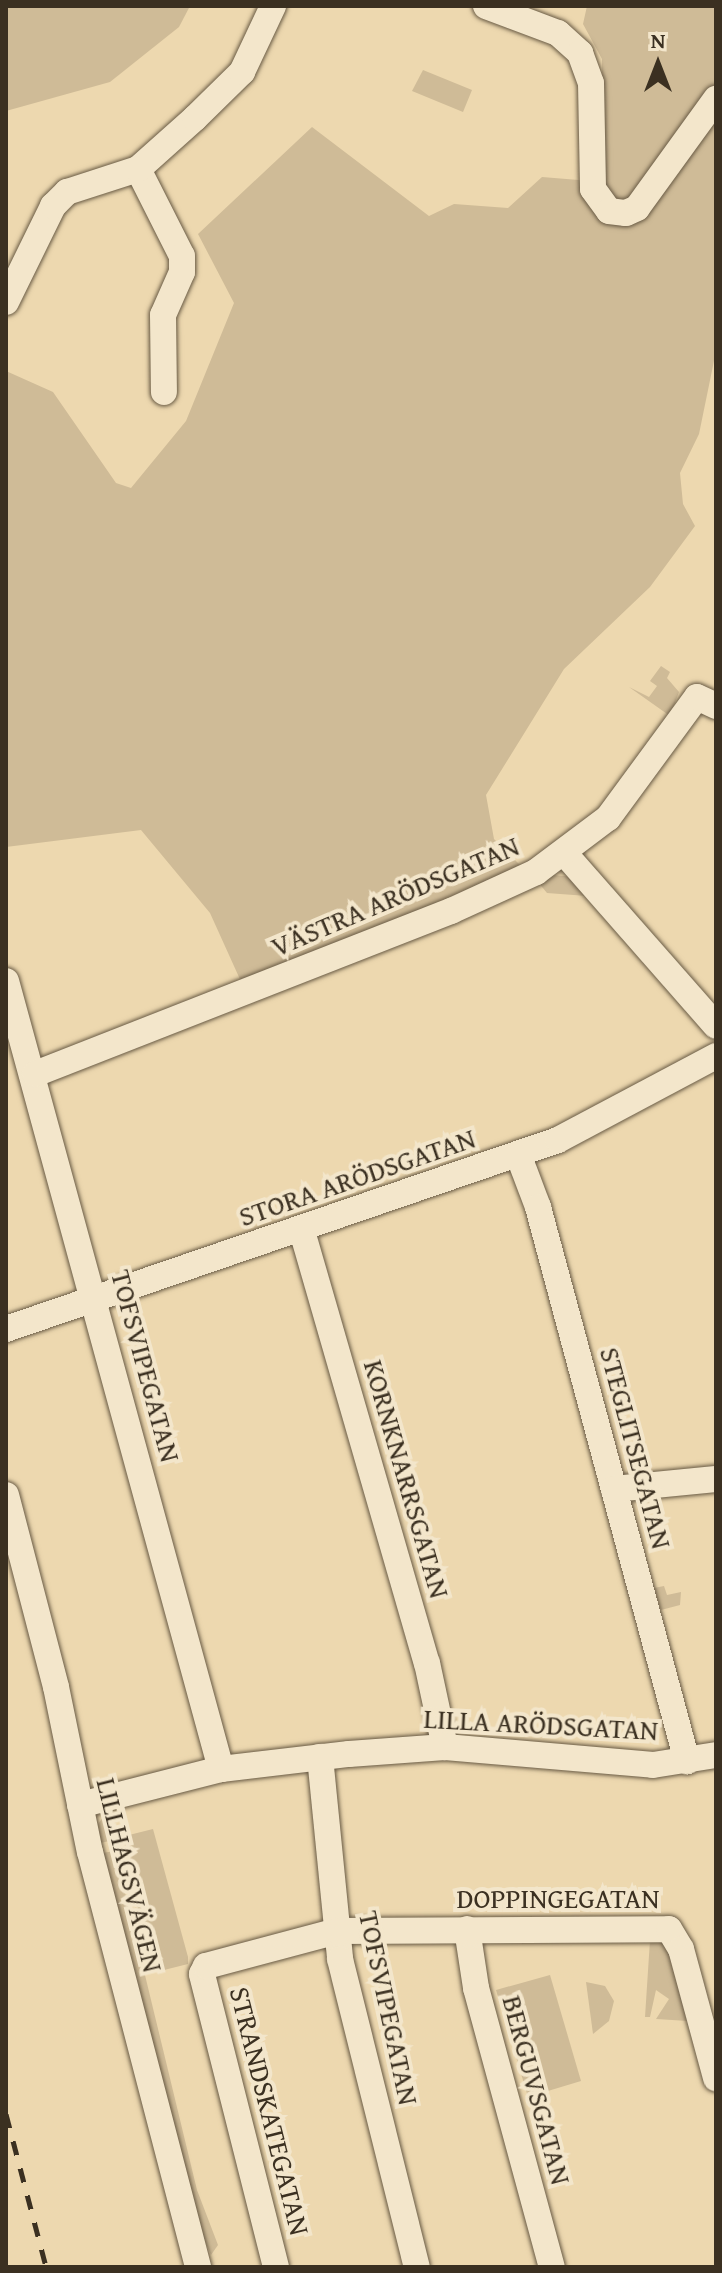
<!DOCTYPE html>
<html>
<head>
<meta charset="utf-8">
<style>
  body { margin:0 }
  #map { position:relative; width:722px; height:2273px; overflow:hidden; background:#edd8af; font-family:"Gentium Book Plus",serif }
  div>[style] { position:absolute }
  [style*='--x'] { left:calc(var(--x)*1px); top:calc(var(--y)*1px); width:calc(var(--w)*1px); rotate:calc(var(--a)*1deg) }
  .green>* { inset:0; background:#cfbb97 }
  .roads { filter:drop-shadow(0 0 2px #685a44) drop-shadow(0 0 2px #685a44) }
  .minor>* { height:26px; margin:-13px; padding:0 13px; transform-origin:13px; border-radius:13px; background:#f3e6cb }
  .rail>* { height:5px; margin-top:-2.5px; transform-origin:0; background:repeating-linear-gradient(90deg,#3b3021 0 14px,transparent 0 28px) }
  span { translate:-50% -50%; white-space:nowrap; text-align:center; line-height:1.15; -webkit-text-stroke:8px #f3e6cb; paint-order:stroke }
  .street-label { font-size:28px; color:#3b3021 }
  .frame { position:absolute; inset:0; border:8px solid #3b3021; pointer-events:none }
  .north { position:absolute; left:618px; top:24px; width:80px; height:80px; -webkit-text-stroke:6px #f3e6cb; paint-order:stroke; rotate:0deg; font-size:22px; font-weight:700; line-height:32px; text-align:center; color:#3b3021 }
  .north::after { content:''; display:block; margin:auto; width:28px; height:36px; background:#3b3021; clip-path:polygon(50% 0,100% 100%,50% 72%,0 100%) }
</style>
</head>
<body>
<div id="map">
  <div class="green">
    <div style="clip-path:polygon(6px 6px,190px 6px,179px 27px,110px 82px,6px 111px)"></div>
    <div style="clip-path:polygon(587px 6px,716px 6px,716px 351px,699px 434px,680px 473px,683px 504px,695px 526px,650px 587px,564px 669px,486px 795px,494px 839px,521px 866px,243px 986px,210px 913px,141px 830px,6px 847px,6px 371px,53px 392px,116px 483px,131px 488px,186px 421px,234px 303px,198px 234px,312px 127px,429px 216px,454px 204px,508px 208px,542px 177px,603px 182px,602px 59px,583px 24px)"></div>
    <div style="clip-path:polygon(423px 70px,472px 90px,463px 112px,412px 91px)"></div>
    <div style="clip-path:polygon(661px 666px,670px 672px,667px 678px,679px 692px,670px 716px,629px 687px,649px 697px,657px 686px,650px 681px)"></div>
    <div style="clip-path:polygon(552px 875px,575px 877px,587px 896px,547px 893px,537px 881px)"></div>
    <div style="clip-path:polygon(664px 1586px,667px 1595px,681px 1592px,680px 1605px,661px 1610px,654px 1588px)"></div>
    <div style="clip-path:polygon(108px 1810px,114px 1840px,100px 1843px,98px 1824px)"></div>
    <div style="clip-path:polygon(153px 1829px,188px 1957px,188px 1964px,160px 1971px,151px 1964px,126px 1858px,125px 1836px)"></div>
    <div style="clip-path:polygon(115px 1851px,197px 2190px,218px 2245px,211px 2255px,195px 2218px,102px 1853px)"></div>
    <div style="clip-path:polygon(650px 1940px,667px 1940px,688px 2021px,656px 2019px,669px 1999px,656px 1990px,650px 2017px,645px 2017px)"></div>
    <div style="clip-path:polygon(550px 1975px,581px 2081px,528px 2097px,496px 1990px)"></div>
    <div style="clip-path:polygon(586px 1982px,605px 1986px,614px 2001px,609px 2021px,593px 2034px)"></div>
  </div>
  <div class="roads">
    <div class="minor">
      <div style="--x:486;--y:6;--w:77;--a:20.6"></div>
      <div style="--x:558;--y:33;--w:30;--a:42"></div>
      <div style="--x:580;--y:53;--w:32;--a:70"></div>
      <div style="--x:591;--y:83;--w:106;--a:88.9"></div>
      <div style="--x:593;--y:189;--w:27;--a:54"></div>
      <div style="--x:609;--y:211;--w:17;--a:7"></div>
      <div style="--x:626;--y:213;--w:12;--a:-24"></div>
      <div style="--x:637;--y:208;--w:135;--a:-54.1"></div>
      <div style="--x:138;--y:169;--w:97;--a:63.2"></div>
      <div style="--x:182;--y:256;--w:16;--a:90"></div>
      <div style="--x:182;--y:272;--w:47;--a:113.8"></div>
      <div style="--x:163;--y:315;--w:77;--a:89.3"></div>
      <div style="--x:6;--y:302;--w:107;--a:-63.9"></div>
      <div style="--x:53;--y:206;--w:20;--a:-45"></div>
      <div style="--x:67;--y:192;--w:75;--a:-17.9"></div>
      <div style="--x:138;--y:169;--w:76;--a:-41.8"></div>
      <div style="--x:195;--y:118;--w:66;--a:-44.4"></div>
      <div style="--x:242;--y:72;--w:73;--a:-64.8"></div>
      <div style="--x:566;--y:855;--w:227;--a:48.7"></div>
      <div style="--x:6;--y:981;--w:817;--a:74.74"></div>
      <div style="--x:35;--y:1074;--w:447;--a:-21.4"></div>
      <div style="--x:451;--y:911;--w:94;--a:-24.6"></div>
      <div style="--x:536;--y:872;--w:90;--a:-36.9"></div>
      <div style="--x:608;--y:818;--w:150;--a:-53.7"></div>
      <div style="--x:697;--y:697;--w:21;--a:25"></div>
      <div style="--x:518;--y:1154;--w:57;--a:69.3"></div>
      <div style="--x:538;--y:1207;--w:574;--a:74.95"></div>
      <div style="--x:302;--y:1231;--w:450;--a:73.9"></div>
      <div style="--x:427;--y:1663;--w:86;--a:77.9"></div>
      <div style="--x:6;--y:1329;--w:583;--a:-18.9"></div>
      <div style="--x:558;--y:1140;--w:179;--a:-28"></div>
      <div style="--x:614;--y:1489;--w:102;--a:-5.6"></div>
      <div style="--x:6;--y:1495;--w:198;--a:75.4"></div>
      <div style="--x:56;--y:1687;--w:168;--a:78.4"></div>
      <div style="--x:90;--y:1852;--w:429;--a:75.4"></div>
      <div style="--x:320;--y:1757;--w:203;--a:84.3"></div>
      <div style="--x:340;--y:1959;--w:317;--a:76"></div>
      <div style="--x:80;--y:1805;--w:146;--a:-14.3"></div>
      <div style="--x:221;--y:1769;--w:129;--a:-6.7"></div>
      <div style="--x:349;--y:1754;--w:96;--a:-4.2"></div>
      <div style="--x:445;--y:1747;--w:209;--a:4.9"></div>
      <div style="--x:653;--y:1765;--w:64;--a:-9"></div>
      <div style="--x:467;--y:1929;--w:60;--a:81.3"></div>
      <div style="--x:476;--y:1988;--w:289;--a:74.8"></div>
      <div style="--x:276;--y:2267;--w:302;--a:-104.2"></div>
      <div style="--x:202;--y:1974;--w:9;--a:-63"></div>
      <div style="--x:206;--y:1966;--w:137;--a:-14.9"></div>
      <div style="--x:338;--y:1931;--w:331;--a:-0.3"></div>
      <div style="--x:669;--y:1929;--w:23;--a:59"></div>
      <div style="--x:681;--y:1949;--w:134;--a:74.8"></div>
    </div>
  </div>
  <div class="rail">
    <div style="--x:6;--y:2114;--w:158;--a:75.3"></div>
  </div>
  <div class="street-label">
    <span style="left:395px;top:896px;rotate:-23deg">VÄSTRA ARÖDSGATAN</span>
    <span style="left:357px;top:1177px;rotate:-19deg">STORA ARÖDSGATAN</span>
    <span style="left:146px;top:1366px;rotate:75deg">TOFSVIPEGATAN</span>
    <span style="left:636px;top:1448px;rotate:75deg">STEGLITSEGATAN</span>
    <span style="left:407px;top:1479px;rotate:74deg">KORNKNARRSGATAN</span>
    <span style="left:541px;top:1724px;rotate:3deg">LILLA ARÖDSGATAN</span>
    <span style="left:130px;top:1875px;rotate:76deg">LILLHAGSVÄGEN</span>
    <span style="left:558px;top:1898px">DOPPINGEGATAN</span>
    <span style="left:389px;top:2008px;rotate:78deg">TOFSVIPEGATAN</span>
    <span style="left:537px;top:2090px;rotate:75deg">BERGUVSGATAN</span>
    <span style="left:270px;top:2111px;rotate:76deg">STRANDSKATEGATAN</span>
  </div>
  <div class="frame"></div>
  <div class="north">N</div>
</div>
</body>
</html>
